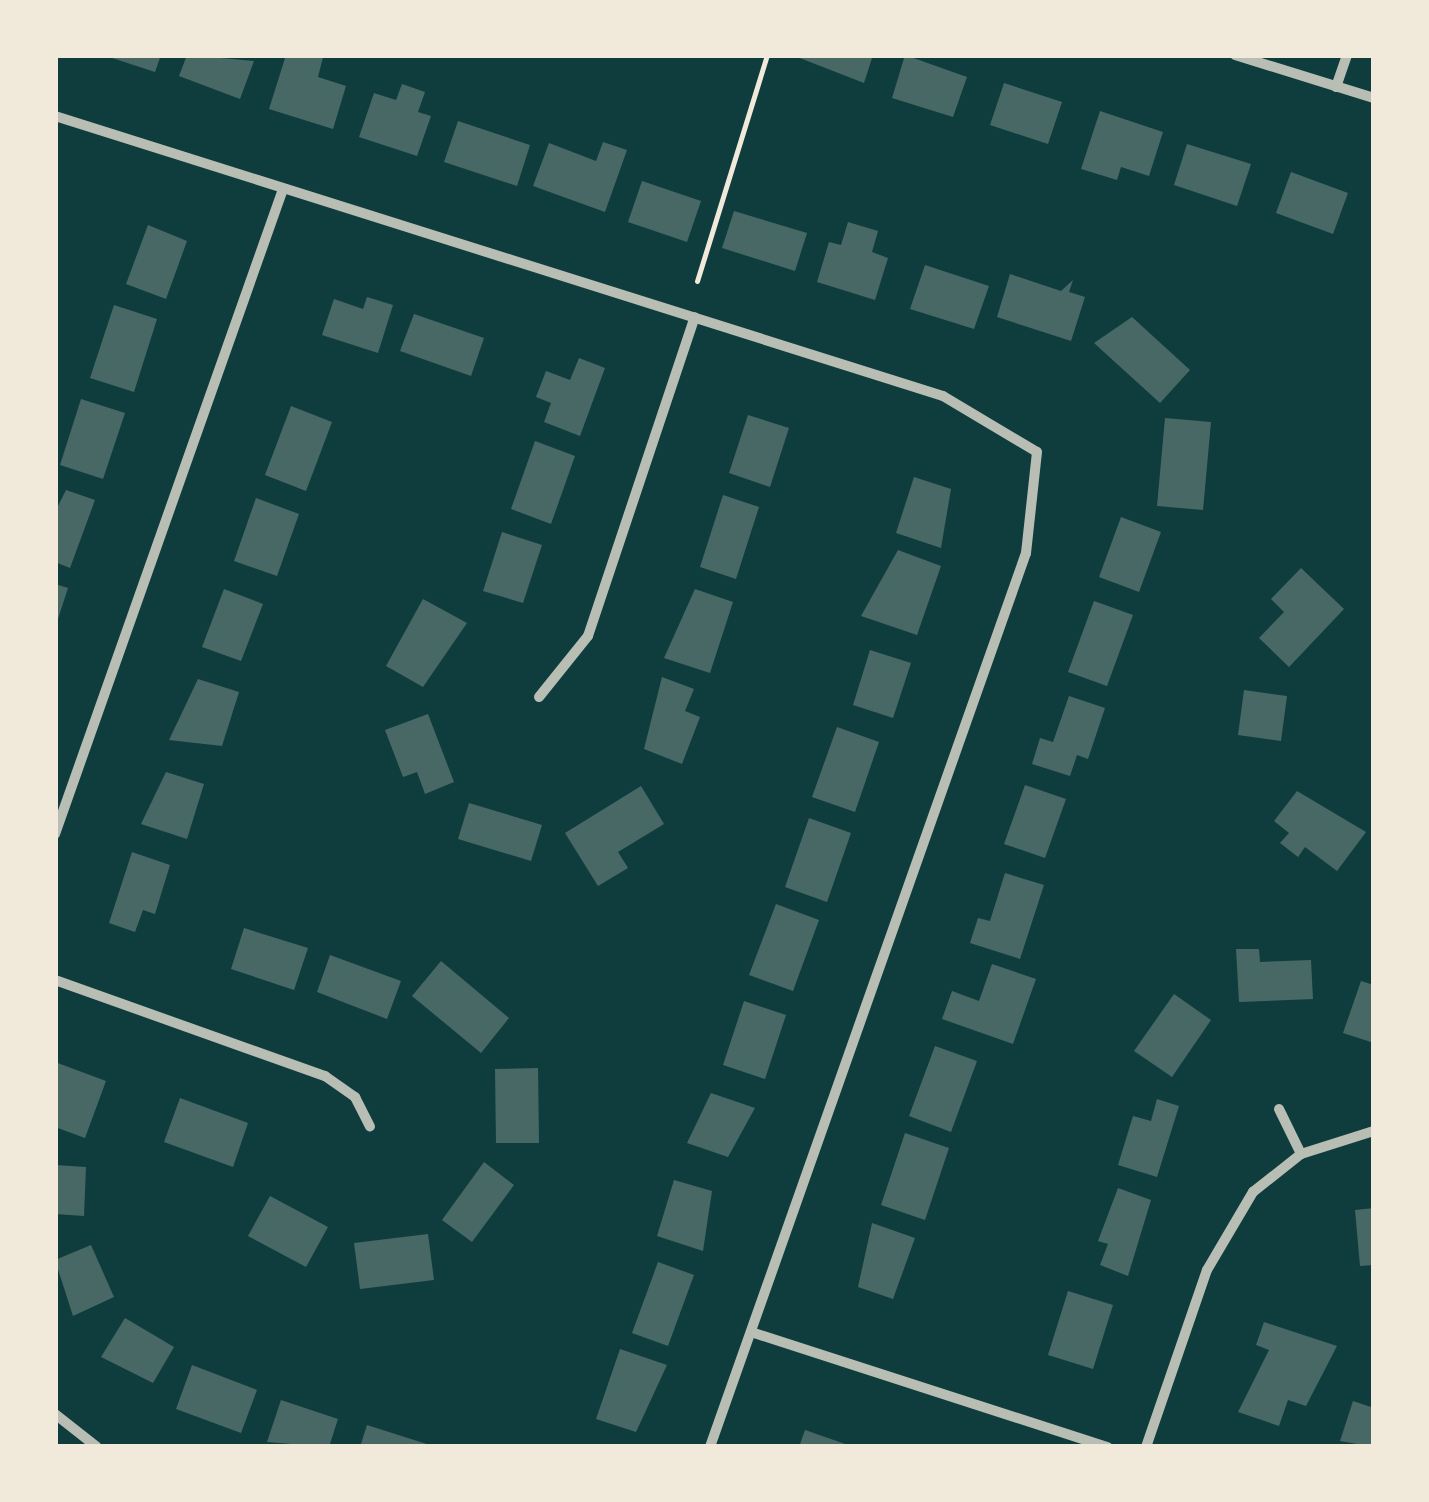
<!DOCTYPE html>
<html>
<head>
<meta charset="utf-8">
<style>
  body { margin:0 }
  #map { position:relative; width:1429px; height:1502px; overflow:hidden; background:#0f3d3e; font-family:"Times New Roman",serif }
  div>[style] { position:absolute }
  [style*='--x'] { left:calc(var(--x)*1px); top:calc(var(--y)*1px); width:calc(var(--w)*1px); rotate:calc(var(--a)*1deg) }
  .building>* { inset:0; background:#486865 }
  .path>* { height:5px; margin:-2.5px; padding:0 2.5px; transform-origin:2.5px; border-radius:2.5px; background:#f1e9da }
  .minor>* { height:10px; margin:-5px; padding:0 5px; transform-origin:5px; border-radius:5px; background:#b8beb3 }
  span { translate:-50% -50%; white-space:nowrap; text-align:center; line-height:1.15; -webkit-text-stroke:10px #f1e9da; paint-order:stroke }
  .frame { position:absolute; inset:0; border:58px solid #f1e9da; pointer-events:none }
</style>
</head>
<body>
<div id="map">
  <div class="building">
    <div style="clip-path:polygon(103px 55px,161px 55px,155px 72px)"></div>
    <div style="clip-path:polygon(187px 55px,254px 61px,240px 99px,179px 76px)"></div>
    <div style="clip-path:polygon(286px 55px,323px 57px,318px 77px,346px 86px,333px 129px,269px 109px)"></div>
    <div style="clip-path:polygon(792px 55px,873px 55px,864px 83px)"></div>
    <div style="clip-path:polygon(905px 55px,967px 77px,953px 117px,892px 98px)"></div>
    <div style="clip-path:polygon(1004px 83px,1062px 102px,1048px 144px,990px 125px)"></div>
    <div style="clip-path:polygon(402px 84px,425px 92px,418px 112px,431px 116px,417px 156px,359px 137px,374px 93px,396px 100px)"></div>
    <div style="clip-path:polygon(1100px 111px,1163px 132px,1149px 176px,1121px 167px,1117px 180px,1081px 169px)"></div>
    <div style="clip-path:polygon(458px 121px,530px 145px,517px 186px,444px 162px)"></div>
    <div style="clip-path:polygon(603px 142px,627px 150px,605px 212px,533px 186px,549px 143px,596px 161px)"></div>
    <div style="clip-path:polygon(1187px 144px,1251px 164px,1237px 206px,1174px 185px)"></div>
    <div style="clip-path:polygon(1291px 172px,1348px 193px,1333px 234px,1276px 213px)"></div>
    <div style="clip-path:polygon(642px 181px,701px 201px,687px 242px,628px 222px)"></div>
    <div style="clip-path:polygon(734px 211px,807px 233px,795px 271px,722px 248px)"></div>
    <div style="clip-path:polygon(848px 222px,878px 231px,872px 252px,888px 258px,875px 300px,817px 282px,829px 242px,841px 245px)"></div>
    <div style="clip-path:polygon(148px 225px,187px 241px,166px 299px,126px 284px)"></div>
    <div style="clip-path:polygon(925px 265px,989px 286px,974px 329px,910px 309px)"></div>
    <div style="clip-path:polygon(1010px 274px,1061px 291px,1073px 280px,1069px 292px,1085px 297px,1071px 341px,997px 317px)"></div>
    <div style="clip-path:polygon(367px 297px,393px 305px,378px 353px,322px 335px,334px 299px,363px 309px)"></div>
    <div style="clip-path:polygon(114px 305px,157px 319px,134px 392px,90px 378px)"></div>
    <div style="clip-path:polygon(414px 314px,484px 338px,471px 376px,400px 351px)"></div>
    <div style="clip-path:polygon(1132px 317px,1190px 370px,1160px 403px,1094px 343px)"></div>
    <div style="clip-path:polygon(579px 358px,605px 368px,580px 436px,544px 422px,551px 403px,536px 397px,546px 371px,570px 380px)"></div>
    <div style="clip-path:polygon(81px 399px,125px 413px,103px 479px,60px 465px)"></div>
    <div style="clip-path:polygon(291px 406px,332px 422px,306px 491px,265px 475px)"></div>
    <div style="clip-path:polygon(748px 415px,789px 428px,770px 487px,729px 473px)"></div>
    <div style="clip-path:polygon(1165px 418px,1211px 422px,1203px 510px,1157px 506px)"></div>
    <div style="clip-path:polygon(535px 441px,575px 456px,551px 524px,511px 509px)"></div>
    <div style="clip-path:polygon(914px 477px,951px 489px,941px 548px,896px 533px)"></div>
    <div style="clip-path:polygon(66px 490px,95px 500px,70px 568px,55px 562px,55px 512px)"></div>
    <div style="clip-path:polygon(723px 495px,759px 507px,736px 579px,700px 567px)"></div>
    <div style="clip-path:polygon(256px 498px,299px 514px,277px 576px,234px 561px)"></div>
    <div style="clip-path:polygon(1121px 517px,1161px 532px,1139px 592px,1099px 577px)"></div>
    <div style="clip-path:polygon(502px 532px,542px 545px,523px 603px,483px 591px)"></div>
    <div style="clip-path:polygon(898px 550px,941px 566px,917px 635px,861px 616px)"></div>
    <div style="clip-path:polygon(1301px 568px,1344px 609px,1289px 667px,1259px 638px,1284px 612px,1271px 599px)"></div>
    <div style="clip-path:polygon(55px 584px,68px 588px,56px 625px,55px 625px)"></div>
    <div style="clip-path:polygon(224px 589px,263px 604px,241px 661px,202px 647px)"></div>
    <div style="clip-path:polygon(695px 589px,733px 602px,710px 673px,664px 658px)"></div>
    <div style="clip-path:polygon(423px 599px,467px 623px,423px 687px,386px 666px)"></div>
    <div style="clip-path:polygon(1094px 601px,1133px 615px,1107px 686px,1068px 672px)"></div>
    <div style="clip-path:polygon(870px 650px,911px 663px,893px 718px,853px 705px)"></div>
    <div style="clip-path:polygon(662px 677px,694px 689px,685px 711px,700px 717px,682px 764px,644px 749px)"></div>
    <div style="clip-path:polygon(198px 679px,239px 692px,222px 746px,169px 740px)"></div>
    <div style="clip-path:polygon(1244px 690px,1287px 696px,1281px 741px,1238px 735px)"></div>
    <div style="clip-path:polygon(1069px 696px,1105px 708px,1088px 759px,1077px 755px,1070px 776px,1032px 764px,1040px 738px,1053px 742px)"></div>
    <div style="clip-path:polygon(428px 714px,454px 782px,425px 794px,417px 772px,403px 777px,385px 730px)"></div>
    <div style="clip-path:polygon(837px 727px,879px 742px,855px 812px,812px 797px)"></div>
    <div style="clip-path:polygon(166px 772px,204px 784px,187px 839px,141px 824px)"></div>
    <div style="clip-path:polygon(1025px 785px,1066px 799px,1045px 858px,1004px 844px)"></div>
    <div style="clip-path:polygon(641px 786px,664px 824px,618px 852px,628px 868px,598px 886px,565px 833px)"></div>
    <div style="clip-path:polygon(1297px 791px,1366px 832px,1337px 871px,1305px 847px,1298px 857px,1280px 843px,1289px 833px,1274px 821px)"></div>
    <div style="clip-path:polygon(469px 803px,542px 825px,531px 861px,458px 839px)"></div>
    <div style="clip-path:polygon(809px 818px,851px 833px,827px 902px,785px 887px)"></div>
    <div style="clip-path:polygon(132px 852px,170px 865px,155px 914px,143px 910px,135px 932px,109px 923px)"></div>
    <div style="clip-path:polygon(1005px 873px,1044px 885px,1020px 959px,970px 943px,978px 918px,990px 921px)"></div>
    <div style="clip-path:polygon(776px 904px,819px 920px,793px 991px,749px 975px)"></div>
    <div style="clip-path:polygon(244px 928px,308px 948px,294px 990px,231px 969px)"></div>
    <div style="clip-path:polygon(1236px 949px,1259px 949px,1260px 962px,1311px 960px,1313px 999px,1239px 1002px)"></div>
    <div style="clip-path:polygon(330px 955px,401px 981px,387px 1019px,317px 992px)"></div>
    <div style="clip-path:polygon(441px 961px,509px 1018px,481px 1053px,412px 996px)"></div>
    <div style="clip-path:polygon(992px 964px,1036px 979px,1013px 1044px,942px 1019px,952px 991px,979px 1001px)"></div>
    <div style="clip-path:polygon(1361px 981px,1374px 985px,1374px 1043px,1343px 1033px)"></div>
    <div style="clip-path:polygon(1174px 994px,1211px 1020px,1172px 1077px,1134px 1051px)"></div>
    <div style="clip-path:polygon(744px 1001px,786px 1015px,765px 1079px,723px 1065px)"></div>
    <div style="clip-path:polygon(935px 1046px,977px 1061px,951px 1132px,909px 1116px)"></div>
    <div style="clip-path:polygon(55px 1062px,106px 1081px,85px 1138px,55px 1127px)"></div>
    <div style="clip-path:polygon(538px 1068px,539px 1143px,496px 1143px,495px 1069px)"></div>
    <div style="clip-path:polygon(711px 1093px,755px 1108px,728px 1157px,687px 1143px)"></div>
    <div style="clip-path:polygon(180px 1098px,248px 1123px,233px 1167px,164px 1142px)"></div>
    <div style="clip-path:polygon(1157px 1099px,1179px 1106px,1157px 1177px,1118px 1165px,1133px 1116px,1151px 1121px)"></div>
    <div style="clip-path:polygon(905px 1133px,949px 1148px,925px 1220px,881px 1205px)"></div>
    <div style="clip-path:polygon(484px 1162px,514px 1185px,472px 1242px,442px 1220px)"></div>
    <div style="clip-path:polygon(55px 1165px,86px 1167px,84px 1216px,55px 1214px)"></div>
    <div style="clip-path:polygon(674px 1180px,712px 1191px,703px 1251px,657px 1236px)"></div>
    <div style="clip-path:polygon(1118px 1188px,1151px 1200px,1128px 1276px,1100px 1265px,1108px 1244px,1098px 1241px)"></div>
    <div style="clip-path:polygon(270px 1196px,328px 1227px,306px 1267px,248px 1236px)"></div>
    <div style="clip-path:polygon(1374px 1208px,1374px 1265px,1360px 1266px,1355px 1210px)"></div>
    <div style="clip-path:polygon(872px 1223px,915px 1238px,893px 1299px,858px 1287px)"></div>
    <div style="clip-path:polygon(428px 1234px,434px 1280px,360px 1289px,354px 1243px)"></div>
    <div style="clip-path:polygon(91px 1245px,114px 1297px,73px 1316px,55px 1260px)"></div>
    <div style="clip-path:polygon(658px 1262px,694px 1275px,668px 1346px,632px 1333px)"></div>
    <div style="clip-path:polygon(1068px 1291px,1113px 1305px,1093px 1369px,1048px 1355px)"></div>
    <div style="clip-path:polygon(125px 1318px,174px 1347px,153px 1383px,101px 1357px)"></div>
    <div style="clip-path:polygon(1264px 1322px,1337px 1346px,1306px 1406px,1288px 1400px,1279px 1426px,1238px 1412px,1269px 1350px,1256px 1345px)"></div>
    <div style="clip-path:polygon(620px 1349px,667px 1365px,636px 1432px,596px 1419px)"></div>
    <div style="clip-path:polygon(192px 1365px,257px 1390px,241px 1433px,176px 1409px)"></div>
    <div style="clip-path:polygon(281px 1400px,338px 1419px,329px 1447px,267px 1442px)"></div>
    <div style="clip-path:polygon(1353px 1401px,1374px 1408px,1374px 1447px,1340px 1441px)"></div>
    <div style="clip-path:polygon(367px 1425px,433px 1446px,433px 1447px,360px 1447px)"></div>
    <div style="clip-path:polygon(805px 1430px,851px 1446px,851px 1447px,799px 1447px)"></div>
  </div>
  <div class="path">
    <div style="--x:697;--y:281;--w:237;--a:-72.8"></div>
  </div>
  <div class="minor">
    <div style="--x:1235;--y:55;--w:145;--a:17.2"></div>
    <div style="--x:1336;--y:87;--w:34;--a:-71"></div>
    <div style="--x:55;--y:116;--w:931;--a:17.5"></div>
    <div style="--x:943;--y:396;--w:109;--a:30.8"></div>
    <div style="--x:1037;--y:452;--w:102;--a:96.2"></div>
    <div style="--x:1026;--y:553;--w:948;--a:109.47"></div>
    <div style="--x:539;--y:697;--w:78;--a:-51.2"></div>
    <div style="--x:588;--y:636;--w:336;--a:-71.5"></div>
    <div style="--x:55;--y:834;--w:684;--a:-70.53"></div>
    <div style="--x:55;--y:980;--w:287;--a:19.6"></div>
    <div style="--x:325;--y:1076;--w:37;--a:35"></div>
    <div style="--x:355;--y:1097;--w:33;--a:63"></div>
    <div style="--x:1279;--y:1109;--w:50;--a:63.9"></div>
    <div style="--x:751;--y:1332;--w:375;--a:17.9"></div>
    <div style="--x:55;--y:1414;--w:53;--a:38.2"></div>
    <div style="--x:1146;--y:1447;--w:187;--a:-71"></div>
    <div style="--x:1207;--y:1270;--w:91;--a:-59.5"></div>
    <div style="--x:1253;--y:1192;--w:61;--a:-38.4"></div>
    <div style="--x:1301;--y:1154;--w:77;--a:-17.5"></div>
  </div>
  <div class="frame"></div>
</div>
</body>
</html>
